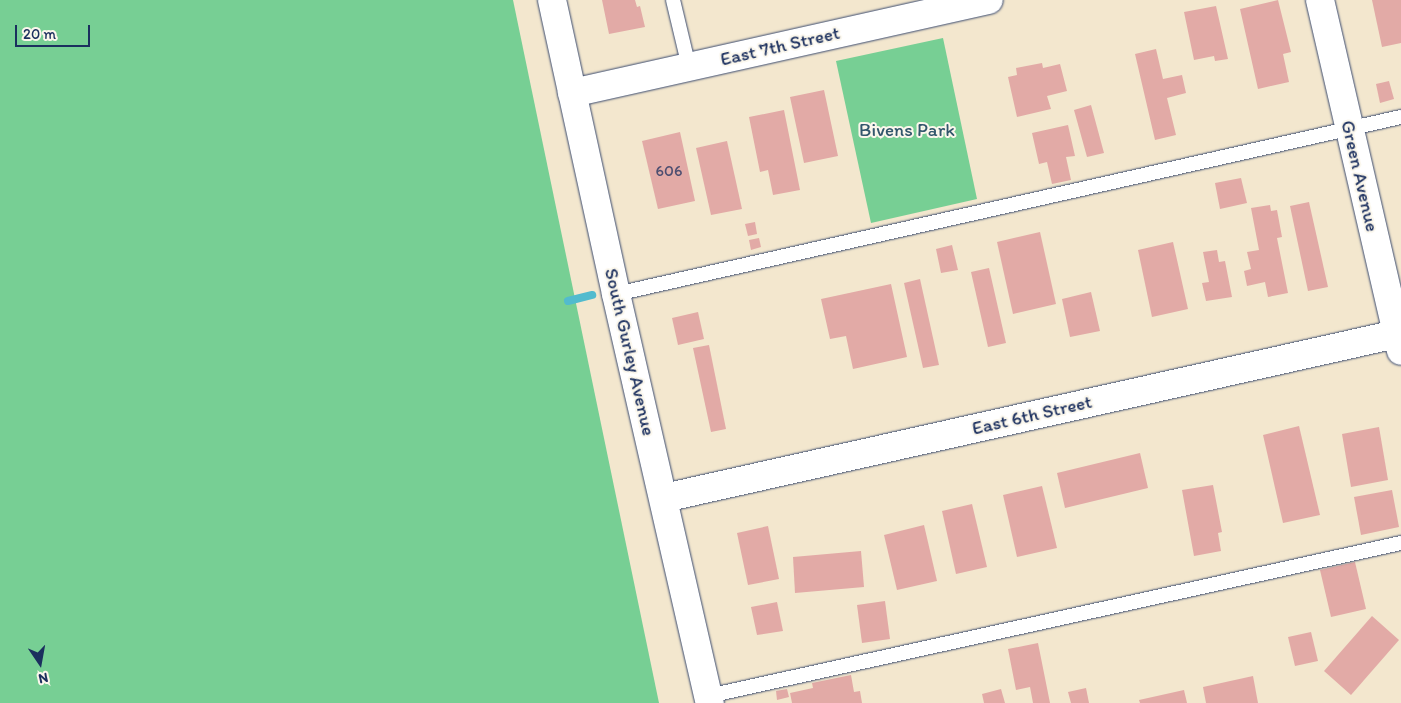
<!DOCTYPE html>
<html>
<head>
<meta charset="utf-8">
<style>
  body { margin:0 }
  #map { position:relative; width:1401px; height:703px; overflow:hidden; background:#f3e7ce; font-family:Itim,sans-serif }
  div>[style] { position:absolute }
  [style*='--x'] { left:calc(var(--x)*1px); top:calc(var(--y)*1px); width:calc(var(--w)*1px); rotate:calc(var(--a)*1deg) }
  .green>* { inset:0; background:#77cf94 }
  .stream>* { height:8px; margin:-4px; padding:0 4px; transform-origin:4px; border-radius:4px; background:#52bbce }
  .building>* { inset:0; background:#e2aaa6 }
  .roads { filter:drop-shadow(0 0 1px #3b4b6f) drop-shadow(0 0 1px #3b4b6f) }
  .service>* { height:14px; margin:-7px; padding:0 7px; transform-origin:7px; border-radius:7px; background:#fff }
  .minor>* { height:28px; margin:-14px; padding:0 14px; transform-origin:14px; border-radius:14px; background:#fff }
  .tertiary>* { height:28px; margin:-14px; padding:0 14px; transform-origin:14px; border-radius:14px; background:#fff }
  span { translate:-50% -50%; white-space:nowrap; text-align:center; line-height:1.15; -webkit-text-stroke:4px #fbf7ec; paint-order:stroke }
  .number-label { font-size:16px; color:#4d4e70 }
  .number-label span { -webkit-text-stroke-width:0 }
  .street-label { font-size:19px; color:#1b2f5e }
  .park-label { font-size:19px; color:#32576c }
  .north { position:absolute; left:15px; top:638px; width:50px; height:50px; -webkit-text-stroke:4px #fbf7ec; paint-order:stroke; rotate:168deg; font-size:14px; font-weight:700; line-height:20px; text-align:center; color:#1b2f5e }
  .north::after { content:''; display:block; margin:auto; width:18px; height:22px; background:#1b2f5e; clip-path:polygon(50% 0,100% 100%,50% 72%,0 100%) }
  .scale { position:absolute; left:15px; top:25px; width:75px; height:22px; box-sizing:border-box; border:2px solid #1b2f5e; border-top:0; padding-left:6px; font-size:15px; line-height:18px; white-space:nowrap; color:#1b2f5e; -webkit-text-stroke:4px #fbf7ec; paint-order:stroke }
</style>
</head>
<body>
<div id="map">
  <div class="green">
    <div style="clip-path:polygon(0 0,513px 0,659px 703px,0 703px)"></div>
    <div style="clip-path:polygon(943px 38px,977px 199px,871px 223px,836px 61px)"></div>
  </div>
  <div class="stream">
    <div style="--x:568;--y:301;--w:25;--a:-14"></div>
  </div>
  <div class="building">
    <div style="clip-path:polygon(602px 0,635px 0,637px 7px,640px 6px,645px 27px,609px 34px)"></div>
    <div style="clip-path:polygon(1278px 0,1291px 52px,1283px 54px,1289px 82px,1258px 89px,1240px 9px)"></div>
    <div style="clip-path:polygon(1372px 0,1401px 0,1401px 43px,1382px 47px)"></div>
    <div style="clip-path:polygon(1216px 6px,1228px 59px,1215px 61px,1214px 56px,1194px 60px,1184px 12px)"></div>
    <div style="clip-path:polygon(1156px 49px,1163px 79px,1182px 75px,1186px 93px,1167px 98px,1176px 135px,1155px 140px,1135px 54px)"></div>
    <div style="clip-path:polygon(1042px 63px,1043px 68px,1060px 64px,1067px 91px,1047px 96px,1051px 109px,1017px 117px,1008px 77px,1017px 75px,1016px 68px)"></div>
    <div style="clip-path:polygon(1389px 81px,1394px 99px,1380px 103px,1376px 84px)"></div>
    <div style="clip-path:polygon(824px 90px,838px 156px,804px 163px,790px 97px)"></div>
    <div style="clip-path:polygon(1091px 105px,1104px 153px,1087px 157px,1074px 110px)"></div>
    <div style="clip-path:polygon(784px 110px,800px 190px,773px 195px,768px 170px,760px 172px,749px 117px)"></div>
    <div style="clip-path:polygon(1068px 125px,1075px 156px,1066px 157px,1071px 180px,1052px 184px,1047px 162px,1039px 164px,1032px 133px)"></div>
    <div style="clip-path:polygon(680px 132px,695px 201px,658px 209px,642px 141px)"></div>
    <div style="clip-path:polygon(727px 141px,742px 209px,711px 215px,696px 148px)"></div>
    <div style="clip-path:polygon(1241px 178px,1247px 203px,1220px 209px,1215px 183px)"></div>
    <div style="clip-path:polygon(1309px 202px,1328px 287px,1308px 291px,1290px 206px)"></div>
    <div style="clip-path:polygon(1270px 205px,1271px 211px,1277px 210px,1282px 237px,1277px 238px,1288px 293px,1268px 297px,1265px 282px,1247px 286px,1244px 271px,1251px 269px,1247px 252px,1259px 250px,1251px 208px)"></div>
    <div style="clip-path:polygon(755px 222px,757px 234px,748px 236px,745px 224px)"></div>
    <div style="clip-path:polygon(1040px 232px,1056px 304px,1013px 314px,997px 242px)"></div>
    <div style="clip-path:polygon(759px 238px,761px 247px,751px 250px,749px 240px)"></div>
    <div style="clip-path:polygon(1173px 242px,1188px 309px,1152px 317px,1138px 250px)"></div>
    <div style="clip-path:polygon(952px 245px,958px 270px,941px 273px,936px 249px)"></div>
    <div style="clip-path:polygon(1217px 250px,1219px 262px,1225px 261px,1232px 297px,1206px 301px,1202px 283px,1209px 282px,1203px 252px)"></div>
    <div style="clip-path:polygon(989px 268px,1006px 343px,988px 347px,971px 272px)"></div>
    <div style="clip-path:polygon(920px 279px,939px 365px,923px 368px,904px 283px)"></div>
    <div style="clip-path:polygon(891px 284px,907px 357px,853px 369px,846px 336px,830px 339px,821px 299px)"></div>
    <div style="clip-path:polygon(1091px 292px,1100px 331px,1070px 337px,1062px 299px)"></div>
    <div style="clip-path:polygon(698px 312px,704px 339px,678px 345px,672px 318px)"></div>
    <div style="clip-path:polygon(709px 345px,726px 429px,711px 432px,693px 348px)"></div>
    <div style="clip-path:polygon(1299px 426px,1320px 515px,1283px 523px,1263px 435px)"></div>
    <div style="clip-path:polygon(1379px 427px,1388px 480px,1351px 487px,1342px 434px)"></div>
    <div style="clip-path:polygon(1140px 453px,1148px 488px,1065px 508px,1057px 473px)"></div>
    <div style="clip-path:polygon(1213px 485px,1222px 532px,1218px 533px,1221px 551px,1194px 556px,1182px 490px)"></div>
    <div style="clip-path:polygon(1042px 486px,1057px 548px,1017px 557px,1003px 495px)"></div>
    <div style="clip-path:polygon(1392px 490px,1399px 527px,1361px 535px,1354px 497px)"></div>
    <div style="clip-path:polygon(972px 504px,987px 567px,956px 574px,942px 511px)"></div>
    <div style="clip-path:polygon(924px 525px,937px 581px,897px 590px,884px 535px)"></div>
    <div style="clip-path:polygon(768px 526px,779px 579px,748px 585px,737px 533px)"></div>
    <div style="clip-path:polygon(861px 551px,864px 587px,795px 593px,793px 557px)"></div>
    <div style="clip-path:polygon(1355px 562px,1366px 609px,1331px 617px,1320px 570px)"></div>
    <div style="clip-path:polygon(885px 601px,890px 639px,862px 643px,857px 605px)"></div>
    <div style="clip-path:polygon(777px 602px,783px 631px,757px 635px,751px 607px)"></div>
    <div style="clip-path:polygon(1372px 616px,1399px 640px,1351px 695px,1324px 671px)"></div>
    <div style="clip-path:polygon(1311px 632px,1318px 661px,1295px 666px,1288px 637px)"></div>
    <div style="clip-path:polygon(1038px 643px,1050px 703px,1033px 703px,1030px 687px,1016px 690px,1008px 649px)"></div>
    <div style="clip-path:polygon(851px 675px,854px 692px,860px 691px,862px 703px,792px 703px,790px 693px,813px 688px,812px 683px)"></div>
    <div style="clip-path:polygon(1253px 676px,1258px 703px,1206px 703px,1203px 687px)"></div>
    <div style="clip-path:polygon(1086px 688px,1089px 703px,1071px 703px,1068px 692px)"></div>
    <div style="clip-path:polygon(787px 689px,789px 697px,777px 700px,776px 691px)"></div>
    <div style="clip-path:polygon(1001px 689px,1005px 703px,984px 703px,982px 694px)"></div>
    <div style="clip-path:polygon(1184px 690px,1187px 703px,1140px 703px,1139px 700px)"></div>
  </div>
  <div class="roads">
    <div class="service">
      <div style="--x:673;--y:0;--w:69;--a:76.6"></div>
      <div style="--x:616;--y:294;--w:805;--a:-12.71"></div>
      <div style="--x:708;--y:696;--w:710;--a:-12.45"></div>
    </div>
    <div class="minor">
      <div style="--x:1320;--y:0;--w:360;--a:77"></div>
      <div style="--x:572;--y:93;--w:427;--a:-12.6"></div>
      <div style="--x:664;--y:498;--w:755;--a:-12.62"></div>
    </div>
    <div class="tertiary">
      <div style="--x:552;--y:0;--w:301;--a:77.7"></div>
      <div style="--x:616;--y:294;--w:420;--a:77.1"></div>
    </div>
  </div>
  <div class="number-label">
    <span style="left:669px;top:171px">606</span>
  </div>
  <div class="street-label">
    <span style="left:780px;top:46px;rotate:-13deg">East 7th Street</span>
    <span style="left:1360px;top:176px;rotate:77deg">Green Avenue</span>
    <span style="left:630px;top:352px;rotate:77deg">South Gurley Avenue</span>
    <span style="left:1032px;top:415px;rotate:-13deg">East 6th Street</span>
  </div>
  <div class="park-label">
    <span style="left:907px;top:130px">Bivens Park</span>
  </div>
  <div class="north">N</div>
  <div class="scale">20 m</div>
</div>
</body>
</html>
